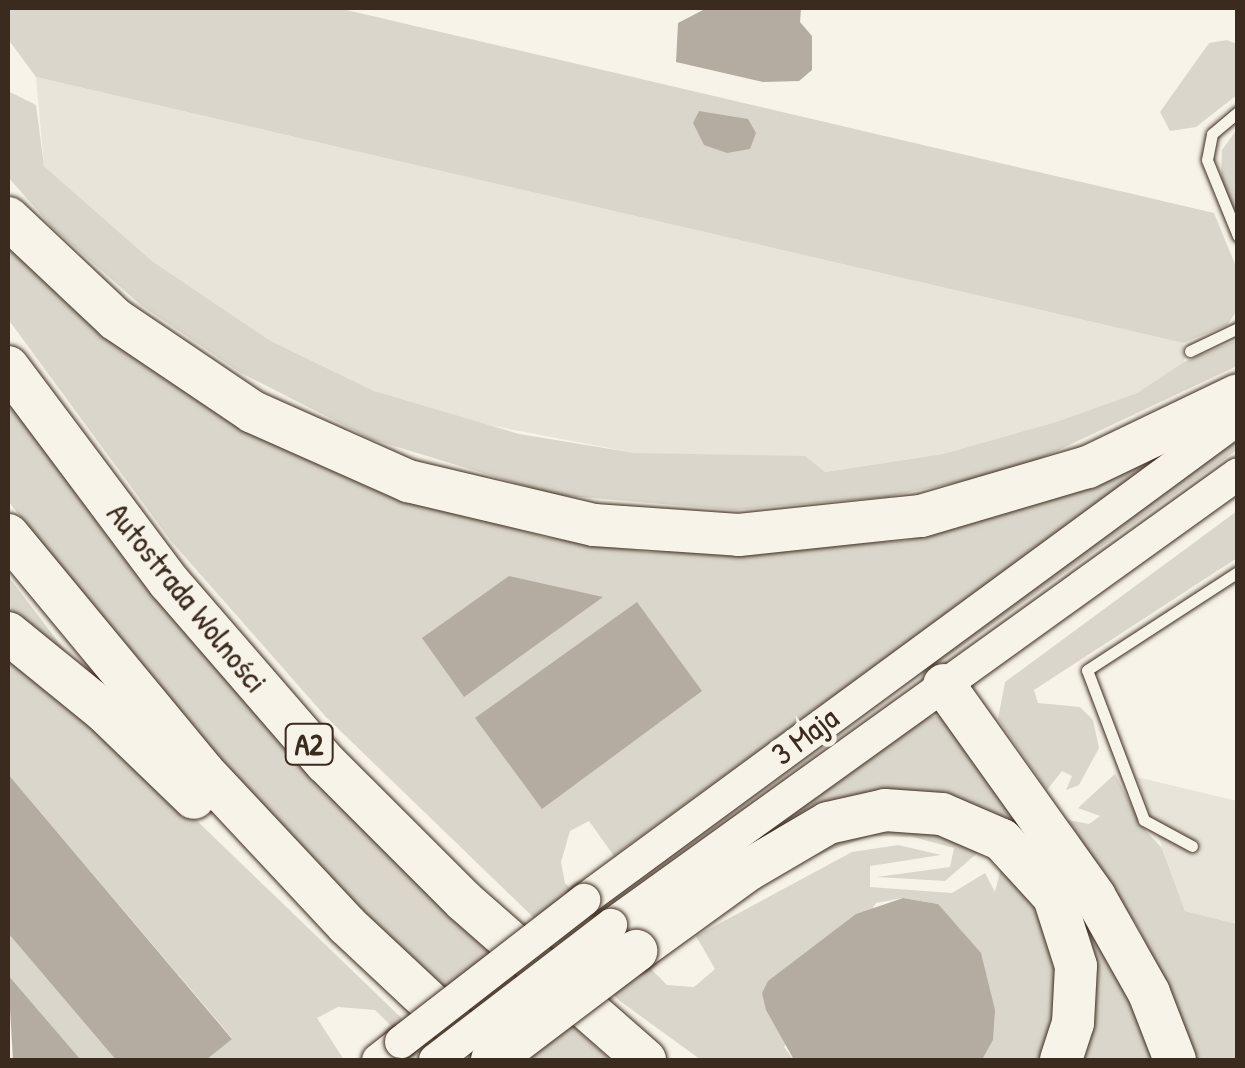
<!DOCTYPE html>
<html>
<head>
<meta charset="utf-8">
<style>
  body { margin:0 }
  #map { position:relative; width:1245px; height:1068px; overflow:hidden; background:#f7f3e8; font-family:"Patrick Hand",sans-serif }
  div>[style] { position:absolute }
  [style*='--x'] { left:calc(var(--x)*1px); top:calc(var(--y)*1px); width:calc(var(--w)*1px); rotate:calc(var(--a)*1deg) }
  .built>* { inset:0; background:#e9e4d9 }
  .green>* { inset:0; background:#dbd6cb }
  .water>* { inset:0; background:#b4aca0 }
  .roads { filter:drop-shadow(0 0 2px #3b2a1e) drop-shadow(0 0 2px #3b2a1e) }
  .service>* { height:11px; margin:-5.5px; padding:0 5.5px; transform-origin:5.5px; border-radius:5.5px; background:#f7f3e8 }
  .secondary>* { height:32px; margin:-16px; padding:0 16px; transform-origin:16px; border-radius:16px; background:#f7f3e8 }
  .motorway>* { height:42px; margin:-21px; padding:0 21px; transform-origin:21px; border-radius:21px; background:#f7f3e8 }
  .bridges { filter:drop-shadow(0 0 2px #3b2a1e) drop-shadow(0 0 2px #3b2a1e) }
  .secondary-bridge>* { height:32px; margin:-16px; padding:0 16px; transform-origin:16px; border-radius:16px; background:#f7f3e8 }
  .motorway-bridge>* { height:42px; margin:-21px; padding:0 21px; transform-origin:21px; border-radius:21px; background:#f7f3e8 }
  span { translate:-50% -50%; white-space:nowrap; text-align:center; line-height:1.15; -webkit-text-stroke:10px #f7f3e8; paint-order:stroke }
  .shield-label span { padding:2px 8px; background:#f7f3e8; border:2px solid; border-radius:8px; -webkit-text-stroke-width:0 }
  .shield-label { font-size:30px; color:#3b2a1e; font-weight:700 }
  .street-label { font-size:32px; color:#3b2a1e }
  .frame { position:absolute; inset:0; border:10px solid #3b2a1e; pointer-events:none }
</style>
</head>
<body>
<div id="map">
  <div class="built">
    <div style="clip-path:polygon(36px 77px,1183px 343px,1184px 362px,1137px 393px,1059px 421px,943px 454px,824px 472px,635px 453px,447px 417px,374px 391px,271px 341px,152px 261px,44px 166px)"></div>
    <div style="clip-path:polygon(1137px 777px,1237px 801px,1237px 924px,1185px 911px)"></div>
  </div>
  <div class="green">
    <div style="clip-path:polygon(8px 8px,338px 8px,1214px 213px,1237px 269px,1237px 311px,1227px 325px,1183px 343px,36px 77px,8px 39px)"></div>
    <div style="clip-path:polygon(1227px 40px,1237px 44px,1237px 95px,1196px 127px,1170px 131px,1160px 112px,1209px 43px)"></div>
    <div style="clip-path:polygon(8px 91px,36px 105px,44px 166px,152px 261px,271px 341px,374px 391px,519px 434px,635px 453px,805px 456px,825px 472px,943px 454px,1059px 421px,1137px 393px,1184px 362px,1237px 340px,1237px 366px,1016px 470px,886px 497px,734px 510px,555px 495px,371px 439px,241px 373px,142px 306px,52px 227px,8px 177px)"></div>
    <div style="clip-path:polygon(1237px 129px,1237px 221px,1221px 179px,1222px 150px)"></div>
    <div style="clip-path:polygon(8px 247px,134px 358px,288px 449px,387px 491px,544px 537px,647px 552px,905px 541px,1020px 508px,1181px 442px,614px 856px,589px 821px,570px 831px,561px 862px,565px 883px,667px 985px,694px 987px,715px 969px,696px 936px,852px 852px,898px 845px,941px 855px,870px 866px,870px 887px,952px 893px,985px 873px,995px 892px,1002px 864px,1023px 886px,1056px 953px,1061px 1010px,1043px 1060px,982px 1060px,993px 1040px,938px 904px,903px 898px,876px 903px,784px 1047px,794px 1060px,701px 1060px,620px 1001px,326px 717px,171px 541px,8px 319px)"></div>
    <div style="clip-path:polygon(8px 398px,449px 916px,611px 1060px,520px 1060px,390px 940px,179px 716px,8px 501px)"></div>
    <div style="clip-path:polygon(1237px 439px,1237px 450px,932px 668px,932px 664px)"></div>
    <div style="clip-path:polygon(1237px 511px,1237px 558px,1034px 690px,1038px 703px,1080px 707px,1093px 720px,1099px 748px,1079px 785px,1066px 790px,1072px 776px,1062px 771px,1047px 790px,998px 719px,1005px 682px)"></div>
    <div style="clip-path:polygon(8px 576px,92px 686px,8px 620px)"></div>
    <div style="clip-path:polygon(8px 650px,134px 760px,445px 1060px,426px 1060px,375px 1010px,338px 1007px,317px 1018px,344px 1060px,206px 1060px,232px 1038px,8px 774px)"></div>
    <div style="clip-path:polygon(942px 716px,1045px 853px,1120px 978px,1156px 1060px,1074px 1060px,1081px 1040px,1013px 834px,824px 807px,768px 833px,925px 717px)"></div>
    <div style="clip-path:polygon(1115px 774px,1143px 828px,1162px 848px,1185px 911px,1237px 924px,1237px 1060px,1195px 1060px,1140px 930px,1068px 820px,1089px 824px,1100px 816px,1078px 808px)"></div>
    <div style="clip-path:polygon(927px 826px,982px 849px,945px 881px,877px 877px,950px 867px,954px 848px,913px 837px,870px 836px,798px 862px,834px 835px)"></div>
    <div style="clip-path:polygon(8px 933px,116px 1060px,81px 1060px,8px 975px)"></div>
  </div>
  <div class="water">
    <div style="clip-path:polygon(707px 8px,801px 8px,800px 22px,812px 36px,812px 70px,799px 81px,763px 82px,676px 62px,678px 23px)"></div>
    <div style="clip-path:polygon(699px 111px,748px 119px,756px 133px,750px 149px,727px 153px,704px 145px,693px 123px)"></div>
    <div style="clip-path:polygon(509px 576px,603px 597px,464px 697px,422px 638px)"></div>
    <div style="clip-path:polygon(637px 602px,702px 691px,542px 809px,475px 718px)"></div>
    <div style="clip-path:polygon(8px 774px,232px 1039px,206px 1060px,116px 1060px,8px 933px)"></div>
    <div style="clip-path:polygon(903px 898px,938px 904px,981px 953px,995px 1010px,993px 1040px,982px 1060px,794px 1060px,766px 1010px,762px 993px,768px 981px,856px 914px)"></div>
    <div style="clip-path:polygon(8px 975px,81px 1060px,13px 1060px)"></div>
  </div>
  <div class="roads">
    <div class="service">
      <div style="--x:1238;--y:112;--w:34;--a:140"></div>
      <div style="--x:1212;--y:134;--w:26;--a:101"></div>
      <div style="--x:1207;--y:160;--w:82;--a:67.8"></div>
      <div style="--x:1190;--y:351;--w:53;--a:-25.6"></div>
      <div style="--x:1192;--y:846;--w:55;--a:-151.6"></div>
      <div style="--x:1144;--y:820;--w:160;--a:-110.8"></div>
      <div style="--x:1087;--y:670;--w:180;--a:-33"></div>
    </div>
    <div class="secondary">
      <div style="--x:584;--y:900;--w:812;--a:-36.33"></div>
      <div style="--x:611;--y:925;--w:772;--a:-35.73"></div>
      <div style="--x:378;--y:1060;--w:29;--a:-38"></div>
    </div>
    <div class="motorway">
      <div style="--x:8;--y:218;--w:147;--a:43.3"></div>
      <div style="--x:115;--y:319;--w:166;--a:34"></div>
      <div style="--x:253;--y:412;--w:170;--a:24"></div>
      <div style="--x:408;--y:481;--w:191;--a:13.3"></div>
      <div style="--x:594;--y:525;--w:145;--a:3.9"></div>
      <div style="--x:739;--y:535;--w:183;--a:-6"></div>
      <div style="--x:921;--y:516;--w:174;--a:-16.4"></div>
      <div style="--x:1088;--y:467;--w:166;--a:-25.6"></div>
      <div style="--x:8;--y:367;--w:269;--a:53.2"></div>
      <div style="--x:169;--y:582;--w:240;--a:49.1"></div>
      <div style="--x:326;--y:763;--w:195;--a:45"></div>
      <div style="--x:464;--y:901;--w:241;--a:41.3"></div>
      <div style="--x:8;--y:535;--w:306;--a:50.4"></div>
      <div style="--x:203;--y:771;--w:211;--a:46.9"></div>
      <div style="--x:347;--y:925;--w:167;--a:43.1"></div>
      <div style="--x:8;--y:633;--w:124;--a:39.1"></div>
      <div style="--x:104;--y:711;--w:125;--a:44"></div>
      <div style="--x:944;--y:685;--w:260;--a:54.5"></div>
      <div style="--x:1095;--y:897;--w:110;--a:60.6"></div>
      <div style="--x:1149;--y:993;--w:72;--a:68.8"></div>
      <div style="--x:636;--y:951;--w:138;--a:-35.9"></div>
      <div style="--x:748;--y:870;--w:93;--a:-30.4"></div>
      <div style="--x:828;--y:823;--w:58;--a:-12.8"></div>
      <div style="--x:885;--y:810;--w:57;--a:4"></div>
      <div style="--x:942;--y:814;--w:65;--a:23.4"></div>
      <div style="--x:1002;--y:840;--w:77;--a:47.6"></div>
      <div style="--x:1054;--y:897;--w:72;--a:72.3"></div>
      <div style="--x:1076;--y:966;--w:57;--a:93"></div>
      <div style="--x:1073;--y:1023;--w:39;--a:108"></div>
    </div>
  </div>
  <div class="bridges">
    <div class="secondary-bridge">
      <div style="--x:401;--y:1042;--w:232;--a:-37.8"></div>
      <div style="--x:435;--y:1060;--w:222;--a:-37.5"></div>
    </div>
    <div class="motorway-bridge">
      <div style="--x:492;--y:1060;--w:181;--a:-37.1"></div>
    </div>
  </div>
  <div class="shield-label">
    <span style="left:309px;top:744px">A2</span>
  </div>
  <div class="street-label">
    <span style="left:187px;top:598px;rotate:51deg">Autostrada Wolności</span>
    <span style="left:805px;top:736px;rotate:-37deg">3 Maja</span>
  </div>
  <div class="frame"></div>
</div>
</body>
</html>
